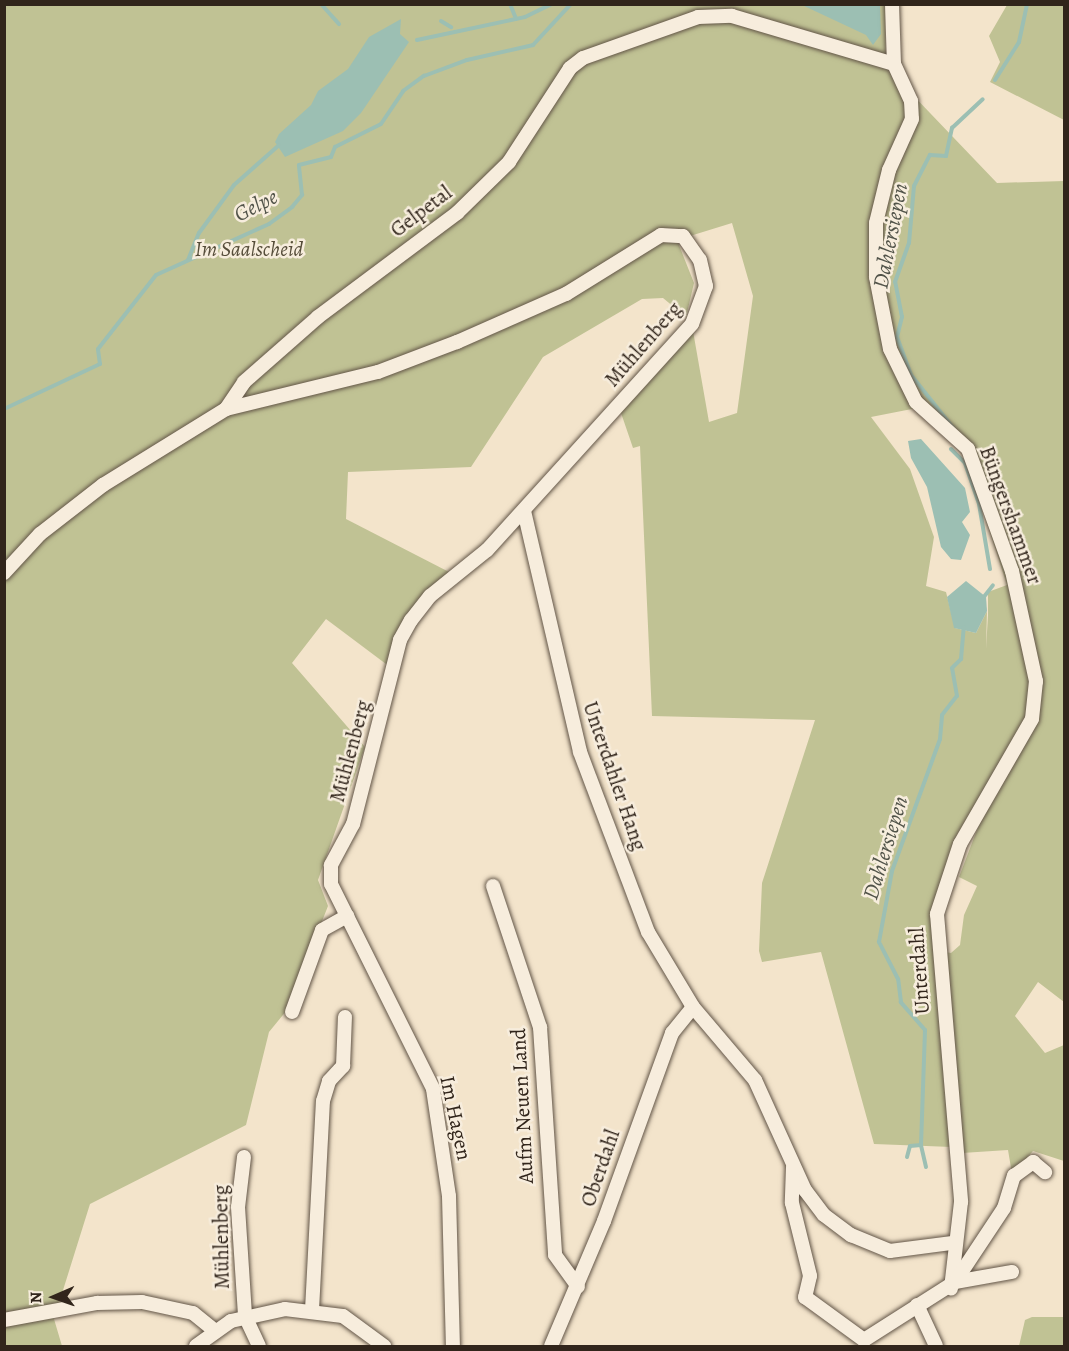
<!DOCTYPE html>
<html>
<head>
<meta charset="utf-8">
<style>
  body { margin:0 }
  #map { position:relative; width:1069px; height:1351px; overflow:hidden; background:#f3e4cb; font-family:Alegreya,serif }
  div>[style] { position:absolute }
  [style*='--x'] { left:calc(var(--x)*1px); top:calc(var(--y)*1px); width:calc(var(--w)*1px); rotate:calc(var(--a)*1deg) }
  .green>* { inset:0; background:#c0c294 }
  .water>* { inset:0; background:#9cbfb3 }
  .stream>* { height:4px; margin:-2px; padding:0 2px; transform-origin:2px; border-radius:2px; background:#9cbfb3 }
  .roads { filter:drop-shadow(0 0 2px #625547) drop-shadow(0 0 2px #625547) }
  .street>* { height:14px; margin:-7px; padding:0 7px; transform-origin:7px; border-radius:7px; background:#f7eddd }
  span { translate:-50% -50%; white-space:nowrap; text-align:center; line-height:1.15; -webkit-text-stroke:5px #f7eddd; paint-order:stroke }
  .street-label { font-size:21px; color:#31251b }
  .park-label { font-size:21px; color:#554c39; font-style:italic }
  .water-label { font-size:22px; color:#515349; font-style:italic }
  .frame { position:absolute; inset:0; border:6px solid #31251b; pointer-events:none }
  .north { position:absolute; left:24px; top:1267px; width:60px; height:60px; -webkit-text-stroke:4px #f7eddd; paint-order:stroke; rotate:268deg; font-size:16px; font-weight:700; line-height:24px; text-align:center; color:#31251b }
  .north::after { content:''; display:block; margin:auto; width:21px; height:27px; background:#31251b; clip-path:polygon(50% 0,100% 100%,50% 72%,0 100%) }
</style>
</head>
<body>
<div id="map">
  <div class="green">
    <div style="clip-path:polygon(evenodd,4px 5px,885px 5px,886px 67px,997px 183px,1064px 181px,1064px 1002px,1038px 982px,1015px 1016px,1045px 1053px,1064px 1045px,1064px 1161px,1033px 1151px,1017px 1169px,1011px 1168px,1008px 1150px,962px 1153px,944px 1077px,952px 1147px,874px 1144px,821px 952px,762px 962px,759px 951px,762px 883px,815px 720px,652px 716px,640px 446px,633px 448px,620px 410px,693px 331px,709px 422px,737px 413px,753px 296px,732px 223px,677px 240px,694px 283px,686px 317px,663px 298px,642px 299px,543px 357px,471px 467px,348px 472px,346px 519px,451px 573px,426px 596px,390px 667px,326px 619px,292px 663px,365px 747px,318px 880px,328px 906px,287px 1010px,269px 1032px,246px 1125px,90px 1204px,54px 1319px,62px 1346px,5px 1346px,4px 5px,922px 407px,965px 455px,1007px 585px,988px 592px,988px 615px,986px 649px,987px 611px,976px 633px,955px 628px,946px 592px,926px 586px,934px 537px,910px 469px,871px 417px,922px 407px,4px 5px,985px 809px,959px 877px,977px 886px,964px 915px,960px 945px,951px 953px,934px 950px,945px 878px,985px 809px)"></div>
    <div style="clip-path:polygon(1007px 5px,1064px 5px,1064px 120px,990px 82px,1000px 62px,989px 36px)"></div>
    <div style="clip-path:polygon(1032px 1317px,1064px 1317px,1064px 1346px,1019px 1346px,1025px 1320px)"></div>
  </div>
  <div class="water">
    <div style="clip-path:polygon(802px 5px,880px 5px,881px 34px,873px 45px,866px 35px)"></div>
    <div style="clip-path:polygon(401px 19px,400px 34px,409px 42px,361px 113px,343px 131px,285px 157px,275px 142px,279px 134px,311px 105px,318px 91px,348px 69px,369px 37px)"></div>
    <div style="clip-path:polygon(921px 439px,965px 488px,970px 512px,962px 522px,970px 535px,961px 560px,951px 559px,941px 547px,927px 487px,911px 458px,908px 441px)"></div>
    <div style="clip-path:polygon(966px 581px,986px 597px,987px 611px,976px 633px,954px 628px,947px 597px)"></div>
  </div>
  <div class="stream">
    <div style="--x:321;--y:4;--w:27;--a:48"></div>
    <div style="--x:510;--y:4;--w:16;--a:68"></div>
    <div style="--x:1064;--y:4;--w:1;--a:90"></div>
    <div style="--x:441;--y:21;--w:12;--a:31"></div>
    <div style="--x:417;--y:40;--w:110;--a:-12"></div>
    <div style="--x:525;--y:17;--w:30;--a:-26"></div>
    <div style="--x:995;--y:80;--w:45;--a:-57.7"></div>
    <div style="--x:1019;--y:42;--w:39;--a:-78"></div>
    <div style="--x:188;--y:260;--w:29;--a:-68"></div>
    <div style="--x:199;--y:233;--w:59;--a:-53.9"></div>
    <div style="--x:234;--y:185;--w:60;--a:-41.6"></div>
    <div style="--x:4;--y:409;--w:106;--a:-25.1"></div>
    <div style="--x:100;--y:364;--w:15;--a:-98"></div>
    <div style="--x:98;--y:349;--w:94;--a:-51.9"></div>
    <div style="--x:156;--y:275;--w:124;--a:-24.3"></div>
    <div style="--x:269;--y:224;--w:29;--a:-36"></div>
    <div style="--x:292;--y:207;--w:16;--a:-50"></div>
    <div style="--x:302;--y:195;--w:30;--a:-96"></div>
    <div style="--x:299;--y:165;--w:33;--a:-14"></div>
    <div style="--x:331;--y:157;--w:11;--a:-68"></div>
    <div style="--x:335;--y:147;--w:51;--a:-26.6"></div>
    <div style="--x:381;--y:124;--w:40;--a:-56"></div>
    <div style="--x:403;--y:91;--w:26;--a:-36"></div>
    <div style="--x:424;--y:76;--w:46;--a:-20.4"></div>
    <div style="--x:467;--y:60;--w:68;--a:-12.8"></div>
    <div style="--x:533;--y:45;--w:56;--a:-47.2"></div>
    <div style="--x:954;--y:429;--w:69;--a:-128.5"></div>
    <div style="--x:911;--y:375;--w:40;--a:-110.2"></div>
    <div style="--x:897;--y:337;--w:21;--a:-76"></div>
    <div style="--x:902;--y:317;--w:36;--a:-101"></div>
    <div style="--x:895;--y:282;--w:41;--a:-70.3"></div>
    <div style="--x:909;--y:243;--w:57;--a:-85"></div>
    <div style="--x:914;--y:186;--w:35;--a:-63"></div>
    <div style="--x:930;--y:155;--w:16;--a:4"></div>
    <div style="--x:946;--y:156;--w:29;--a:-78"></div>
    <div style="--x:952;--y:128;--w:42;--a:-43.1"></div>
    <div style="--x:951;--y:449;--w:20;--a:45"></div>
    <div style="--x:965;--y:463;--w:43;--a:71.1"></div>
    <div style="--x:979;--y:504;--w:66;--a:80.4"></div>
    <div style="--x:983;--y:598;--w:16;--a:-52"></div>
    <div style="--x:907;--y:1157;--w:11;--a:-75"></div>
    <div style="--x:910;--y:1146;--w:11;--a:-5"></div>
    <div style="--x:926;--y:1167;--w:23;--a:-103"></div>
    <div style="--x:921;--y:1145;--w:115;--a:-88"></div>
    <div style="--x:925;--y:1030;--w:37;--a:-131"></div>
    <div style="--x:901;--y:1002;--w:23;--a:-97"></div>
    <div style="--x:898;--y:979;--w:42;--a:-117.2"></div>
    <div style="--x:879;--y:942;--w:72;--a:-79.6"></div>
    <div style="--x:892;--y:871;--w:140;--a:-70"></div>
    <div style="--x:940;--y:739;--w:24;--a:-85"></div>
    <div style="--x:942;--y:715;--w:24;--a:-52"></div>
    <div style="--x:957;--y:696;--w:28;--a:-100"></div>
    <div style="--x:952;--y:668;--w:13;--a:-45"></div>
    <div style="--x:961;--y:659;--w:32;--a:-85"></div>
  </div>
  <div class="roads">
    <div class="street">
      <div style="--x:892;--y:4;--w:60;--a:88.1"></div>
      <div style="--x:894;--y:64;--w:41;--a:65.3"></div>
      <div style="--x:911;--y:101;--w:18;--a:87"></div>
      <div style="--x:912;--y:119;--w:56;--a:114.3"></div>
      <div style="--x:889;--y:170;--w:55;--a:103.8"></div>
      <div style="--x:876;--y:223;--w:54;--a:90"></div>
      <div style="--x:876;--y:277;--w:73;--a:79"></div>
      <div style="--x:890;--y:349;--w:59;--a:63.9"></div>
      <div style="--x:916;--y:402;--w:70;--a:42.1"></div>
      <div style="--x:968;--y:449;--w:130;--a:70.2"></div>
      <div style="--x:1012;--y:571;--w:113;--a:77.7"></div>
      <div style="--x:1036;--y:681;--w:38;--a:96"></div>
      <div style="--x:1032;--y:719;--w:144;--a:119.9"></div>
      <div style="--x:960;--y:844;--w:74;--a:108.2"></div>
      <div style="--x:937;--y:914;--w:289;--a:85.2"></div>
      <div style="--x:961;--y:1202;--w:87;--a:96.6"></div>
      <div style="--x:226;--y:409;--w:156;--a:-13.7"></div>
      <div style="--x:378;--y:372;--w:85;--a:-20.8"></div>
      <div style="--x:457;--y:342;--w:119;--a:-23.8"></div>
      <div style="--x:566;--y:294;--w:112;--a:-31.8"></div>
      <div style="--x:661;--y:235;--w:22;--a:3"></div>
      <div style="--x:683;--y:236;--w:29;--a:55"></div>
      <div style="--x:700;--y:260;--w:27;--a:77"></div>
      <div style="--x:706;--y:286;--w:40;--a:110.2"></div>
      <div style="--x:692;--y:324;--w:305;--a:132.2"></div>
      <div style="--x:487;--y:550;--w:73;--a:141.1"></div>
      <div style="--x:430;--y:596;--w:31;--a:128"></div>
      <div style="--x:411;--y:620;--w:23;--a:119"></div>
      <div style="--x:400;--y:640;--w:190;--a:104.3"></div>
      <div style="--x:353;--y:824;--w:47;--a:118.2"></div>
      <div style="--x:331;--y:865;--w:19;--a:90"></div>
      <div style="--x:331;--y:884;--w:229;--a:63.5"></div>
      <div style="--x:433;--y:1089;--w:108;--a:81.5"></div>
      <div style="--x:449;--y:1196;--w:150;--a:88.5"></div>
      <div style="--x:524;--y:511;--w:247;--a:76.9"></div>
      <div style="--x:580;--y:752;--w:192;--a:69.3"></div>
      <div style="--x:648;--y:932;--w:87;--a:59"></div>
      <div style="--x:693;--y:1007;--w:96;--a:49.7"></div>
      <div style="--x:755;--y:1080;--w:121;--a:65.6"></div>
      <div style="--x:805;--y:1190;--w:31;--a:53"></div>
      <div style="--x:824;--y:1215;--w:34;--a:37"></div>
      <div style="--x:851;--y:1235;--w:42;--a:22.3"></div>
      <div style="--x:890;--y:1251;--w:63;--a:-7.4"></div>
      <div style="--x:4;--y:573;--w:53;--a:-47.3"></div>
      <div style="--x:40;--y:534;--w:80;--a:-37.9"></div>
      <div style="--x:103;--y:485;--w:145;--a:-31.7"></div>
      <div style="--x:226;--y:409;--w:32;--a:-56"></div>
      <div style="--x:244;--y:382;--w:98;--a:-41.3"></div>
      <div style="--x:318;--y:317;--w:174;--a:-36.8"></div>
      <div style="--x:457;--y:213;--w:73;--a:-44.4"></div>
      <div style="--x:509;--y:162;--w:112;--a:-57"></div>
      <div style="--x:570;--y:68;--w:16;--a:-38"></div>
      <div style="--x:583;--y:58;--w:122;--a:-19.6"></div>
      <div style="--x:698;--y:17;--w:34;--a:-2"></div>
      <div style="--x:732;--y:16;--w:169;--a:16.5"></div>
      <div style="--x:493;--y:886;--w:149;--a:71.6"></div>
      <div style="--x:540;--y:1027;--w:228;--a:86.2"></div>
      <div style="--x:555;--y:1255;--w:39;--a:54"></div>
      <div style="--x:292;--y:1012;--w:87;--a:-69.9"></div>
      <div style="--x:322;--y:930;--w:29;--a:-29"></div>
      <div style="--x:244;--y:1157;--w:50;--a:96.8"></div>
      <div style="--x:238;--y:1207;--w:109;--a:86.3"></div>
      <div style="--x:245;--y:1316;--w:33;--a:65"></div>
      <div style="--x:793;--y:1167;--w:36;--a:92"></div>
      <div style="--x:792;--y:1203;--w:75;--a:76.1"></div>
      <div style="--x:810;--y:1276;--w:22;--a:103"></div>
      <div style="--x:805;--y:1297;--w:73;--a:36.1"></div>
      <div style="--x:864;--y:1340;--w:108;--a:-32.5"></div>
      <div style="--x:955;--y:1282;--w:58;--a:-10"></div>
      <div style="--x:955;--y:1282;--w:89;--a:-56.5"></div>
      <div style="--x:1004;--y:1208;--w:34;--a:-73"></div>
      <div style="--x:1014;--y:1176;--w:24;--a:-36"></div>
      <div style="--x:1033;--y:1162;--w:16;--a:40"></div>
      <div style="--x:917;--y:1305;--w:45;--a:65.1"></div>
      <div style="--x:312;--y:1310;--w:209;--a:-87"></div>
      <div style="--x:323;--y:1101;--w:21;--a:-73"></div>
      <div style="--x:329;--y:1081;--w:21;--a:-47"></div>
      <div style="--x:343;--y:1066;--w:49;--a:-87.7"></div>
      <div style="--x:4;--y:1320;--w:95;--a:-10.4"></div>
      <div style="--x:97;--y:1303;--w:45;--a:-1.3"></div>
      <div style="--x:142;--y:1302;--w:52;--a:12.2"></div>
      <div style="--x:193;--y:1313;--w:27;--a:39"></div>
      <div style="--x:196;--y:1346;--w:43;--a:-35.5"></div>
      <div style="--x:231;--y:1321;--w:55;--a:-12.5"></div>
      <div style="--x:285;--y:1309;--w:58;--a:6.9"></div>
      <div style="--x:343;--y:1316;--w:51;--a:36.2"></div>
      <div style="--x:551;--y:1346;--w:136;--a:-67"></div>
      <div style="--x:604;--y:1221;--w:200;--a:-70.1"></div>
      <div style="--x:672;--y:1033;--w:33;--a:-51"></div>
    </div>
  </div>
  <div class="street-label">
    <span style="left:421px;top:211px;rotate:-37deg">Gelpetal</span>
    <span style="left:643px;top:344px;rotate:-49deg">Mühlenberg</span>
    <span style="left:1011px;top:515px;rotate:70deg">Büngershammer</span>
    <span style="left:350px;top:751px;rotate:-75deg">Mühlenberg</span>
    <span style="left:615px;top:776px;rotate:71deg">Unterdahler Hang</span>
    <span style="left:919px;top:971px;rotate:-94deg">Unterdahl</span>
    <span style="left:522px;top:1106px;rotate:-93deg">Aufm Neuen Land</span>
    <span style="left:456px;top:1118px;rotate:78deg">Im Hagen</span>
    <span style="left:600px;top:1168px;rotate:-71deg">Oberdahl</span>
    <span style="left:221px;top:1237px;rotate:-91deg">Mühlenberg</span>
  </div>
  <div class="park-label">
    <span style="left:249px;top:249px">Im Saalscheid</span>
  </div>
  <div class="water-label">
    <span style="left:256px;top:206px;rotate:-27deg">Gelpe</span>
    <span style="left:891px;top:236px;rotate:-79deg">Dahlersiepen</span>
    <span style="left:886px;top:848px;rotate:-73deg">Dahlersiepen</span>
  </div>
  <div class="frame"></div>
  <div class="north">N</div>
</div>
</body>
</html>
